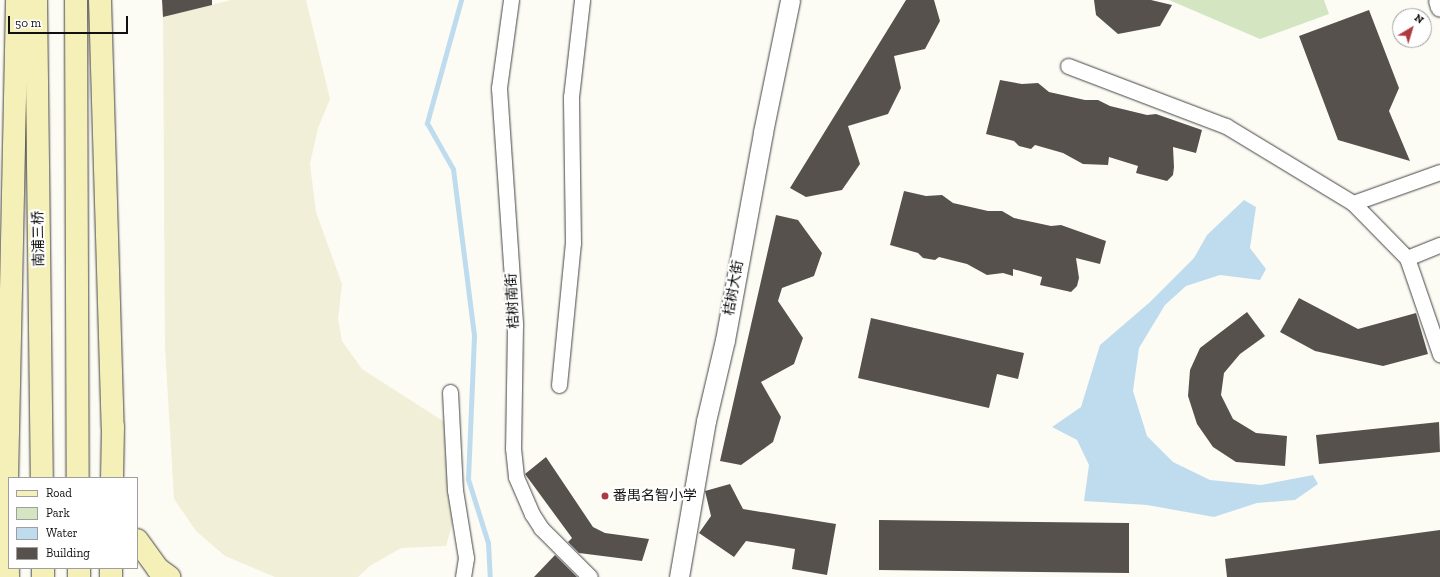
<!DOCTYPE html>
<html>
<head>
<meta charset="utf-8">
<style>
  body { margin:0 }
  #map { position:relative; width:1440px; height:577px; overflow:hidden; background:#fdfcf4; font-family:"Zilla Slab","Noto Sans SC",serif }
  div>[style] { position:absolute }
  [style*='--x'] { left:calc(var(--x)*1px); top:calc(var(--y)*1px); width:calc(var(--w)*1px); rotate:calc(var(--a)*1deg) }
  .farmland>* { inset:0; background:#f1efd7 }
  .green>* { inset:0; background:#d3e5c1 }
  .water>* { inset:0; background:#bfdcef }
  .stream>* { height:5px; margin:-2.5px; padding:0 2.5px; transform-origin:2.5px; border-radius:2.5px; background:#bfdcef }
  .building>* { inset:0; background:#57514e }
  .roads { filter:drop-shadow(0 0 1px #434343) drop-shadow(0 0 1px #434343) }
  .minor>* { height:15px; margin:-7.5px; padding:0 7.5px; transform-origin:7.5px; border-radius:7.5px; background:#fff }
  .tertiary>* { height:19px; margin:-9.5px; padding:0 9.5px; transform-origin:9.5px; border-radius:9.5px; background:#fff }
  .secondary>* { height:22px; margin:-11px; padding:0 11px; transform-origin:11px; border-radius:11px; background:#f5efb8 }
  .dots>* { width:11px; height:11px; translate:-50% -50%; box-sizing:border-box; border:2px solid #fff; border-radius:50% }
  span { translate:-50% -50%; white-space:nowrap; text-align:center; line-height:1.15; -webkit-text-stroke:4px #fff; paint-order:stroke }
  .street-label { font-size:14px; color:#101010 }
  .poi-label { font-size:14px; color:#101010 }
  .left { translate:0 -50%; text-align:left }
  .legend { position:absolute; left:8px; top:477px; width:130px; height:92px; box-sizing:border-box; background:#fff; border:1px solid #9f9f9f; margin:0; padding:5px 7px; list-style:none; font-size:12px; color:#101010 }
  .legend li { display:flex; align-items:center; gap:8px; height:20px }
  .legend b { width:20px; border:1px solid #9f9f9f }
  .north { position:absolute; left:1392px; top:8px; width:40px; height:40px; box-sizing:border-box; background:#fff; border:1px solid #9f9f9f; border-radius:50%; rotate:38deg; font-size:11px; font-weight:700; line-height:16px; text-align:center; color:#101010 }
  .north::after { content:''; display:block; margin:auto; width:14px; height:18px; background:#af393d; clip-path:polygon(50% 0,100% 100%,50% 72%,0 100%) }
  .scale { position:absolute; left:8px; top:16px; width:120px; height:18px; box-sizing:border-box; border:2px solid #101010; border-top:0; padding-left:5px; font-size:12px; line-height:14px; white-space:nowrap; color:#101010; -webkit-text-stroke:3px #fff; paint-order:stroke }
</style>
</head>
<body>
<div id="map">
  <div class="farmland">
    <div style="clip-path:polygon(231px 0,306px 0,330px 99px,318px 128px,310px 164px,316px 212px,342px 284px,338px 319px,342px 341px,362px 369px,446px 423px,454px 518px,446px 546px,401px 548px,370px 566px,358px 577px,275px 577px,225px 556px,196px 531px,174px 499px,165px 347px,163px 17px)"></div>
  </div>
  <div class="green">
    <div style="clip-path:polygon(1169px 0,1324px 0,1329px 14px,1260px 39px)"></div>
  </div>
  <div class="water">
    <div style="clip-path:polygon(1244px 200px,1256px 207px,1250px 248px,1266px 269px,1260px 280px,1220px 275px,1186px 286px,1165px 305px,1139px 348px,1133px 391px,1147px 436px,1173px 462px,1210px 480px,1261px 485px,1313px 475px,1318px 484px,1295px 500px,1257px 503px,1214px 517px,1147px 505px,1084px 501px,1089px 465px,1077px 440px,1052px 427px,1081px 407px,1100px 345px,1150px 302px,1194px 258px,1207px 235px)"></div>
  </div>
  <div class="stream">
    <div style="--x:461;--y:0;--w:128;--a:105.5"></div>
    <div style="--x:427;--y:123;--w:53;--a:60.5"></div>
    <div style="--x:453;--y:169;--w:168;--a:82.8"></div>
    <div style="--x:474;--y:336;--w:143;--a:92.4"></div>
    <div style="--x:468;--y:479;--w:67;--a:72.6"></div>
    <div style="--x:488;--y:543;--w:34;--a:87"></div>
  </div>
  <div class="building">
    <div style="clip-path:polygon(162px 0,212px 0,212px 5px,163px 17px)"></div>
    <div style="clip-path:polygon(906px 0,934px 0,940px 21px,925px 49px,894px 56px,901px 88px,888px 114px,848px 126px,860px 164px,842px 190px,806px 197px,790px 188px)"></div>
    <div style="clip-path:polygon(1094px 0,1151px 0,1172px 5px,1160px 26px,1118px 34px,1096px 15px)"></div>
    <div style="clip-path:polygon(1369px 10px,1399px 88px,1389px 111px,1410px 161px,1338px 140px,1299px 36px)"></div>
    <div style="clip-path:polygon(1000px 80px,1022px 84px,1038px 83px,1049px 92px,1085px 100px,1098px 100px,1110px 106px,1147px 115px,1156px 114px,1202px 130px,1196px 153px,1173px 147px,1174px 167px,1173px 175px,1167px 181px,1136px 173px,1138px 166px,1109px 157px,1108px 165px,1083px 164px,1063px 153px,1035px 145px,1031px 149px,1019px 146px,1014px 141px,986px 134px)"></div>
    <div style="clip-path:polygon(904px 191px,926px 196px,942px 195px,953px 203px,988px 211px,1002px 211px,1014px 218px,1051px 226px,1061px 225px,1106px 241px,1100px 264px,1076px 258px,1079px 278px,1077px 286px,1071px 292px,1040px 285px,1042px 277px,1013px 269px,1013px 276px,1003px 273px,987px 275px,967px 264px,939px 257px,935px 260px,923px 258px,918px 253px,890px 245px)"></div>
    <div style="clip-path:polygon(776px 215px,798px 220px,822px 253px,814px 276px,782px 288px,778px 301px,803px 338px,794px 364px,761px 382px,781px 417px,773px 442px,741px 465px,720px 461px)"></div>
    <div style="clip-path:polygon(1299px 298px,1358px 329px,1416px 313px,1428px 354px,1383px 366px,1315px 351px,1280px 332px)"></div>
    <div style="clip-path:polygon(1247px 312px,1265px 336px,1240px 354px,1224px 373px,1221px 395px,1233px 419px,1256px 433px,1287px 436px,1285px 466px,1236px 462px,1213px 447px,1197px 424px,1188px 396px,1190px 370px,1200px 348px)"></div>
    <div style="clip-path:polygon(871px 318px,1024px 353px,1018px 379px,997px 374px,989px 408px,858px 378px)"></div>
    <div style="clip-path:polygon(1439px 422px,1440px 452px,1319px 464px,1316px 435px)"></div>
    <div style="clip-path:polygon(546px 457px,593px 527px,605px 533px,649px 539px,642px 561px,579px 553px,568px 542px,572px 538px,525px 474px)"></div>
    <div style="clip-path:polygon(730px 484px,743px 509px,836px 524px,827px 575px,792px 569px,795px 549px,746px 541px,734px 557px,699px 533px,711px 516px,705px 491px)"></div>
    <div style="clip-path:polygon(879px 520px,1129px 523px,1129px 573px,879px 570px)"></div>
    <div style="clip-path:polygon(1440px 530px,1440px 577px,1227px 577px,1225px 559px)"></div>
    <div style="clip-path:polygon(555px 555px,577px 577px,534px 577px)"></div>
  </div>
  <div class="roads">
    <div class="minor">
      <div style="--x:511;--y:0;--w:89;--a:97.8"></div>
      <div style="--x:499;--y:88;--w:238;--a:86.1"></div>
      <div style="--x:515;--y:325;--w:123;--a:90.9"></div>
      <div style="--x:513;--y:448;--w:29;--a:84"></div>
      <div style="--x:516;--y:477;--w:40;--a:66.6"></div>
      <div style="--x:532;--y:514;--w:17;--a:57"></div>
      <div style="--x:541;--y:528;--w:69;--a:45"></div>
      <div style="--x:1068;--y:66;--w:169;--a:20.8"></div>
      <div style="--x:1226;--y:126;--w:149;--a:31.2"></div>
      <div style="--x:1353;--y:203;--w:77;--a:45.5"></div>
      <div style="--x:1407;--y:258;--w:102;--a:71"></div>
      <div style="--x:1353;--y:203;--w:92;--a:-19.6"></div>
      <div style="--x:1407;--y:258;--w:35;--a:-22"></div>
      <div style="--x:559;--y:385;--w:143;--a:-84.4"></div>
      <div style="--x:573;--y:243;--w:146;--a:-90.8"></div>
      <div style="--x:571;--y:97;--w:98;--a:-83.5"></div>
      <div style="--x:450;--y:392;--w:98;--a:87.1"></div>
      <div style="--x:455;--y:490;--w:69;--a:80.8"></div>
      <div style="--x:466;--y:558;--w:19;--a:99"></div>
    </div>
    <div class="tertiary">
      <div style="--x:1438;--y:0;--w:7;--a:74"></div>
      <div style="--x:679;--y:577;--w:158;--a:-80.2"></div>
      <div style="--x:706;--y:421;--w:83;--a:-76.8"></div>
      <div style="--x:725;--y:340;--w:211;--a:-79.6"></div>
      <div style="--x:763;--y:132;--w:135;--a:-78.4"></div>
    </div>
    <div class="secondary">
      <div style="--x:36;--y:0;--w:478;--a:89.3"></div>
      <div style="--x:76;--y:0;--w:478;--a:89.8"></div>
      <div style="--x:100;--y:0;--w:427;--a:88.3"></div>
      <div style="--x:113;--y:427;--w:51;--a:91.1"></div>
      <div style="--x:137;--y:540;--w:36;--a:54"></div>
      <div style="--x:158;--y:569;--w:14;--a:36"></div>
      <div style="--x:43;--y:568;--w:9;--a:90"></div>
      <div style="--x:79;--y:568;--w:9;--a:90"></div>
      <div style="--x:8;--y:577;--w:97;--a:-90.6"></div>
      <div style="--x:7;--y:480;--w:480;--a:-88.8"></div>
      <div style="--x:111;--y:577;--w:9;--a:-90"></div>
    </div>
  </div>
  <div class="dots">
    <div style="left:605px;top:496px;background:#af393d"></div>
  </div>
  <div class="street-label">
    <span style="left:39px;top:239px;rotate:-91deg">南浦三桥</span>
    <span style="left:734px;top:288px;rotate:-80deg">桔树大街</span>
    <span style="left:513px;top:301px;rotate:-93deg">桔树南街</span>
  </div>
  <div class="poi-label">
    <span class="left" style="left:613px;top:496px">番禺名智小学</span>
  </div>
  <ul class="legend">
  <li><b style="height:5px;background:#f5efb8"></b>Road</li>
  <li><b style="height:11px;background:#d3e5c1"></b>Park</li>
  <li><b style="height:11px;background:#bfdcef"></b>Water</li>
  <li><b style="height:11px;background:#57514e"></b>Building</li>
  </ul>
  <div class="north">N</div>
  <div class="scale">50 m</div>
</div>
</body>
</html>
